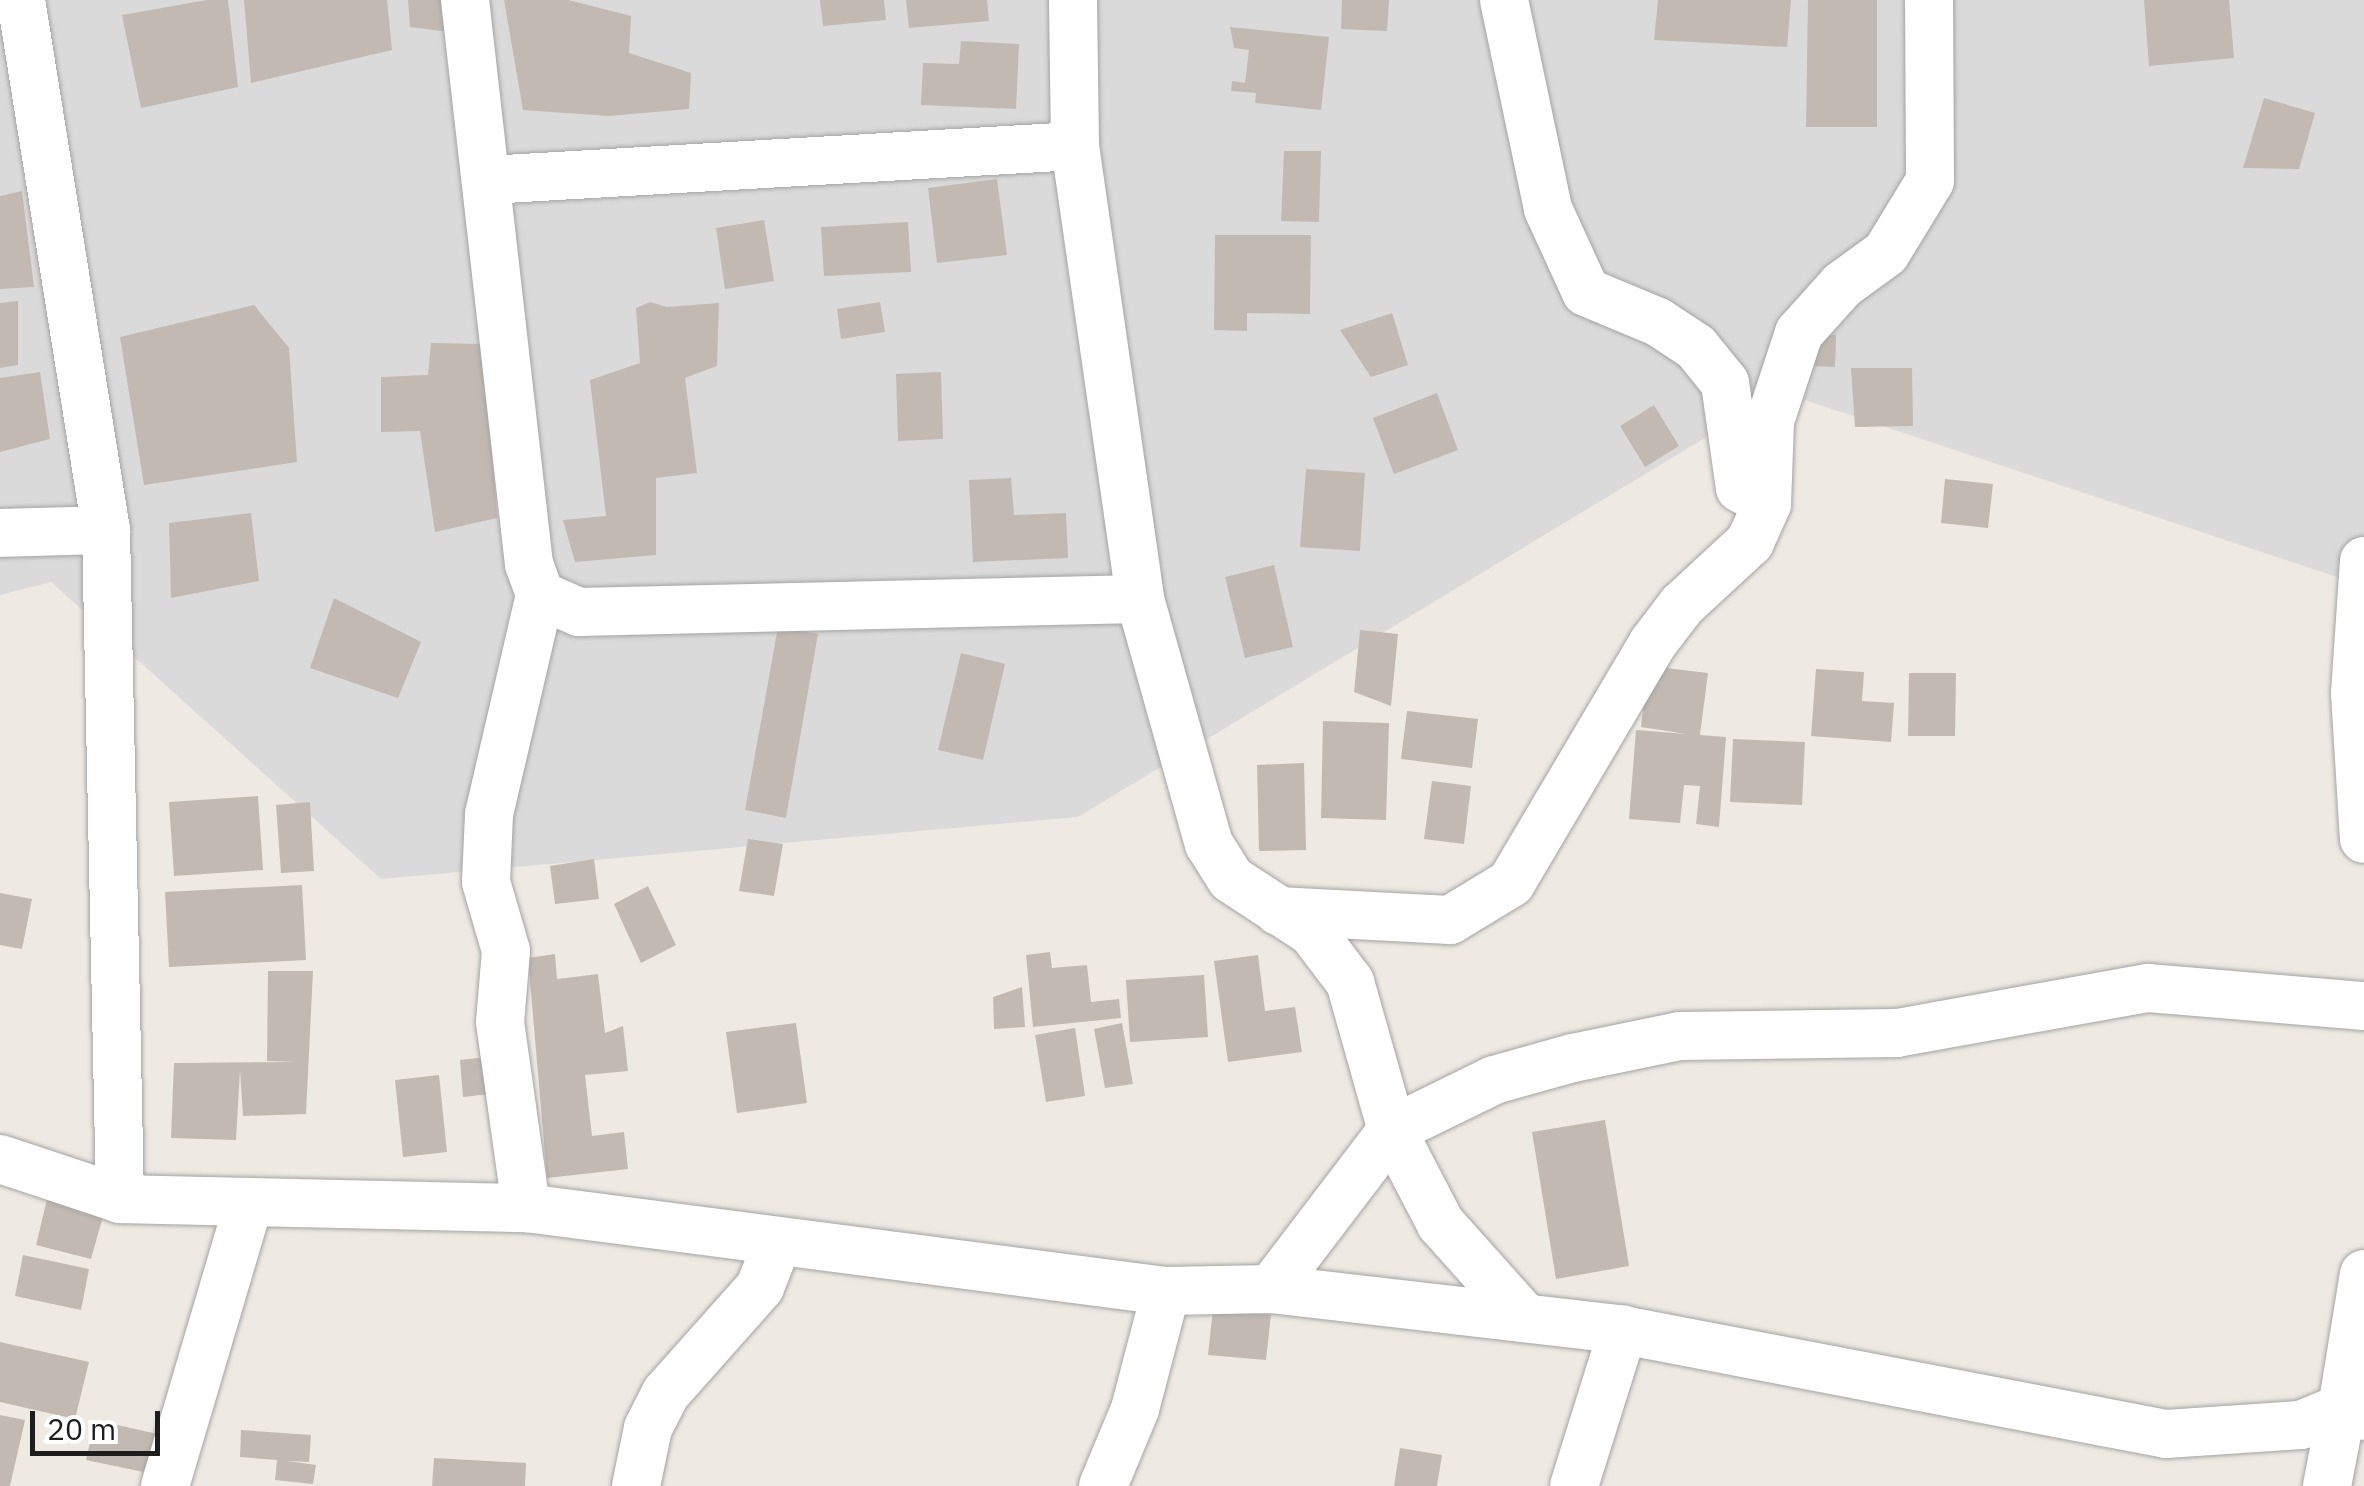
<!DOCTYPE html>
<html>
<head>
<meta charset="utf-8">
<style>
  body { margin:0 }
  #map { position:relative; width:2364px; height:1486px; overflow:hidden; background:#eeeae3; font-family:"IBM Plex Sans",sans-serif }
  div>[style] { position:absolute }
  [style*='--x'] { left:calc(var(--x)*1px); top:calc(var(--y)*1px); width:calc(var(--w)*1px); rotate:calc(var(--a)*1deg) }
  .residential>* { inset:0; background:#dbdada }
  .building>* { inset:0; background:#c2b9b2 }
  .roads { filter:drop-shadow(0 0 2px #a4a4a4) drop-shadow(0 0 2px #a4a4a4) }
  .street>* { height:48px; margin:-24px; padding:0 24px; transform-origin:24px; border-radius:24px; background:#fff }
  span { translate:-50% -50%; white-space:nowrap; text-align:center; line-height:1.15; -webkit-text-stroke:8px #fff; paint-order:stroke }
  .scale { position:absolute; left:30px; top:1411px; width:130px; height:45px; box-sizing:border-box; border:5px solid #1d1d1d; border-top:0; padding-left:12px; font-size:30px; line-height:35px; white-space:nowrap; color:#1d1d1d; -webkit-text-stroke:8px #fff; paint-order:stroke }
</style>
</head>
<body>
<div id="map">
  <div class="residential">
    <div style="clip-path:polygon(0 0,2364px 0,2364px 586px,1781px 392px,1078px 817px,381px 879px,51px 582px,0 595px)"></div>
  </div>
  <div class="building">
    <div style="clip-path:polygon(207px 0,228px 0,238px 87px,141px 108px,122px 15px)"></div>
    <div style="clip-path:polygon(244px 0,387px 0,392px 50px,251px 83px)"></div>
    <div style="clip-path:polygon(408px 0,452px 0,457px 33px,410px 27px)"></div>
    <div style="clip-path:polygon(504px 0,568px 0,631px 16px,629px 53px,691px 73px,689px 109px,609px 116px,523px 110px)"></div>
    <div style="clip-path:polygon(820px 0,884px 0,886px 20px,823px 26px)"></div>
    <div style="clip-path:polygon(906px 0,987px 0,989px 21px,909px 28px)"></div>
    <div style="clip-path:polygon(1342px 0,1389px 0,1387px 31px,1341px 29px)"></div>
    <div style="clip-path:polygon(1658px 0,1791px 0,1787px 47px,1654px 40px)"></div>
    <div style="clip-path:polygon(1808px 0,1877px 0,1877px 127px,1806px 127px)"></div>
    <div style="clip-path:polygon(2144px 0,2229px 0,2234px 58px,2149px 66px)"></div>
    <div style="clip-path:polygon(1230px 27px,1329px 37px,1321px 110px,1255px 103px,1256px 93px,1231px 91px,1232px 81px,1245px 83px,1249px 50px,1234px 48px)"></div>
    <div style="clip-path:polygon(961px 41px,1019px 44px,1016px 109px,921px 105px,923px 63px,959px 64px)"></div>
    <div style="clip-path:polygon(2264px 98px,2315px 113px,2299px 169px,2243px 168px)"></div>
    <div style="clip-path:polygon(1284px 151px,1321px 151px,1319px 222px,1281px 221px)"></div>
    <div style="clip-path:polygon(997px 179px,1007px 255px,937px 263px,928px 188px)"></div>
    <div style="clip-path:polygon(22px 191px,34px 287px,0 289px,0 196px)"></div>
    <div style="clip-path:polygon(764px 220px,774px 281px,725px 289px,716px 228px)"></div>
    <div style="clip-path:polygon(908px 222px,911px 272px,824px 276px,821px 227px)"></div>
    <div style="clip-path:polygon(1215px 235px,1311px 235px,1310px 314px,1247px 313px,1247px 331px,1214px 330px)"></div>
    <div style="clip-path:polygon(18px 301px,18px 365px,0 368px,0 303px)"></div>
    <div style="clip-path:polygon(650px 302px,667px 307px,719px 303px,717px 366px,685px 378px,697px 473px,656px 478px,656px 555px,575px 562px,563px 520px,606px 516px,590px 380px,640px 363px,636px 308px)"></div>
    <div style="clip-path:polygon(880px 302px,885px 332px,841px 339px,837px 309px)"></div>
    <div style="clip-path:polygon(254px 305px,289px 348px,297px 462px,144px 485px,120px 337px)"></div>
    <div style="clip-path:polygon(1392px 313px,1408px 365px,1371px 377px,1340px 330px)"></div>
    <div style="clip-path:polygon(1812px 335px,1836px 335px,1835px 367px,1810px 366px)"></div>
    <div style="clip-path:polygon(431px 343px,484px 344px,497px 518px,435px 532px,420px 431px,381px 432px,381px 377px,428px 375px)"></div>
    <div style="clip-path:polygon(1851px 368px,1912px 368px,1913px 426px,1855px 427px)"></div>
    <div style="clip-path:polygon(40px 372px,50px 439px,0 452px,0 378px)"></div>
    <div style="clip-path:polygon(941px 372px,943px 439px,898px 441px,896px 374px)"></div>
    <div style="clip-path:polygon(1437px 393px,1458px 450px,1394px 474px,1373px 418px)"></div>
    <div style="clip-path:polygon(1654px 405px,1679px 446px,1645px 467px,1620px 426px)"></div>
    <div style="clip-path:polygon(1306px 469px,1365px 473px,1360px 551px,1300px 547px)"></div>
    <div style="clip-path:polygon(1011px 478px,1014px 515px,1066px 513px,1068px 558px,973px 562px,969px 480px)"></div>
    <div style="clip-path:polygon(1945px 479px,1993px 484px,1988px 528px,1941px 523px)"></div>
    <div style="clip-path:polygon(251px 513px,259px 581px,171px 598px,169px 523px)"></div>
    <div style="clip-path:polygon(1274px 565px,1293px 647px,1245px 658px,1225px 577px)"></div>
    <div style="clip-path:polygon(334px 598px,421px 642px,398px 698px,310px 668px)"></div>
    <div style="clip-path:polygon(778px 627px,818px 634px,786px 818px,745px 810px)"></div>
    <div style="clip-path:polygon(1360px 630px,1398px 634px,1391px 706px,1354px 692px)"></div>
    <div style="clip-path:polygon(961px 653px,1005px 664px,983px 760px,938px 750px)"></div>
    <div style="clip-path:polygon(1648px 666px,1708px 673px,1700px 735px,1726px 737px,1719px 827px,1696px 824px,1700px 786px,1684px 785px,1680px 823px,1629px 819px,1636px 730px,1687px 734px,1641px 727px)"></div>
    <div style="clip-path:polygon(1816px 669px,1864px 672px,1862px 701px,1894px 703px,1891px 742px,1811px 736px)"></div>
    <div style="clip-path:polygon(1909px 673px,1956px 673px,1955px 736px,1908px 736px)"></div>
    <div style="clip-path:polygon(1407px 711px,1478px 719px,1472px 768px,1401px 759px)"></div>
    <div style="clip-path:polygon(1323px 721px,1389px 723px,1386px 820px,1321px 818px)"></div>
    <div style="clip-path:polygon(1733px 739px,1805px 742px,1802px 805px,1730px 802px)"></div>
    <div style="clip-path:polygon(1304px 763px,1306px 850px,1259px 851px,1257px 765px)"></div>
    <div style="clip-path:polygon(1432px 781px,1471px 786px,1464px 844px,1424px 839px)"></div>
    <div style="clip-path:polygon(258px 796px,263px 870px,174px 876px,169px 802px)"></div>
    <div style="clip-path:polygon(310px 802px,314px 871px,281px 873px,276px 805px)"></div>
    <div style="clip-path:polygon(748px 839px,783px 844px,774px 896px,739px 891px)"></div>
    <div style="clip-path:polygon(594px 859px,599px 899px,555px 904px,550px 866px)"></div>
    <div style="clip-path:polygon(302px 885px,306px 960px,169px 967px,165px 892px)"></div>
    <div style="clip-path:polygon(648px 886px,676px 945px,641px 963px,614px 904px)"></div>
    <div style="clip-path:polygon(0 893px,32px 899px,22px 949px,0 945px)"></div>
    <div style="clip-path:polygon(1050px 952px,1052px 968px,1087px 965px,1091px 1002px,1119px 999px,1121px 1018px,1033px 1027px,1026px 955px)"></div>
    <div style="clip-path:polygon(555px 954px,557px 979px,598px 974px,605px 1033px,623px 1026px,628px 1071px,585px 1075px,592px 1136px,624px 1132px,628px 1169px,547px 1178px,528px 958px)"></div>
    <div style="clip-path:polygon(1258px 955px,1265px 1011px,1295px 1007px,1302px 1052px,1228px 1062px,1214px 961px)"></div>
    <div style="clip-path:polygon(268px 971px,313px 971px,306px 1114px,243px 1116px,240px 1070px,236px 1140px,171px 1138px,174px 1063px,298px 1062px,267px 1061px)"></div>
    <div style="clip-path:polygon(1204px 975px,1208px 1037px,1130px 1042px,1126px 980px)"></div>
    <div style="clip-path:polygon(1022px 987px,1025px 1027px,994px 1029px,993px 997px)"></div>
    <div style="clip-path:polygon(796px 1023px,807px 1103px,737px 1113px,726px 1032px)"></div>
    <div style="clip-path:polygon(1122px 1023px,1133px 1084px,1105px 1088px,1094px 1029px)"></div>
    <div style="clip-path:polygon(1075px 1028px,1085px 1096px,1046px 1102px,1035px 1035px)"></div>
    <div style="clip-path:polygon(487px 1057px,490px 1094px,463px 1097px,460px 1060px)"></div>
    <div style="clip-path:polygon(439px 1075px,447px 1152px,403px 1157px,395px 1080px)"></div>
    <div style="clip-path:polygon(1605px 1120px,1629px 1266px,1556px 1279px,1532px 1132px)"></div>
    <div style="clip-path:polygon(48px 1195px,105px 1209px,91px 1259px,36px 1245px)"></div>
    <div style="clip-path:polygon(23px 1255px,89px 1269px,81px 1310px,15px 1296px)"></div>
    <div style="clip-path:polygon(1213px 1309px,1271px 1315px,1266px 1360px,1208px 1355px)"></div>
    <div style="clip-path:polygon(0 1342px,89px 1362px,75px 1419px,0 1402px)"></div>
    <div style="clip-path:polygon(0 1415px,25px 1420px,10px 1486px,0 1486px)"></div>
    <div style="clip-path:polygon(95px 1420px,162px 1435px,153px 1474px,86px 1460px)"></div>
    <div style="clip-path:polygon(241px 1430px,311px 1435px,309px 1462px,287px 1461px,316px 1465px,313px 1484px,275px 1480px,277px 1460px,240px 1457px)"></div>
    <div style="clip-path:polygon(1400px 1448px,1442px 1455px,1437px 1486px,1394px 1486px)"></div>
    <div style="clip-path:polygon(434px 1458px,526px 1463px,525px 1486px,432px 1486px)"></div>
  </div>
  <div class="roads">
    <div class="street">
      <div style="--x:21;--y:0;--w:537;--a:80.89"></div>
      <div style="--x:106;--y:530;--w:669;--a:88.8"></div>
      <div style="--x:465;--y:0;--w:568;--a:83.53"></div>
      <div style="--x:529;--y:564;--w:33;--a:70"></div>
      <div style="--x:540;--y:595;--w:226;--a:103.1"></div>
      <div style="--x:489;--y:815;--w:67;--a:92.6"></div>
      <div style="--x:486;--y:882;--w:72;--a:73.8"></div>
      <div style="--x:506;--y:951;--w:71;--a:94.8"></div>
      <div style="--x:500;--y:1022;--w:188;--a:82"></div>
      <div style="--x:1073;--y:0;--w:146;--a:89.2"></div>
      <div style="--x:1075;--y:146;--w:458;--a:81.8"></div>
      <div style="--x:1140;--y:599;--w:255;--a:74.3"></div>
      <div style="--x:1209;--y:844;--w:41;--a:57.8"></div>
      <div style="--x:1231;--y:879;--w:97;--a:33.2"></div>
      <div style="--x:1312;--y:932;--w:63;--a:52.8"></div>
      <div style="--x:1350;--y:982;--w:154;--a:74.2"></div>
      <div style="--x:1392;--y:1130;--w:106;--a:62.5"></div>
      <div style="--x:1441;--y:1224;--w:126;--a:48.2"></div>
      <div style="--x:1504;--y:0;--w:214;--a:78.1"></div>
      <div style="--x:1548;--y:209;--w:91;--a:65.4"></div>
      <div style="--x:1586;--y:292;--w:78;--a:22.6"></div>
      <div style="--x:1658;--y:322;--w:45;--a:33.3"></div>
      <div style="--x:1696;--y:347;--w:46;--a:51.1"></div>
      <div style="--x:1725;--y:383;--w:106;--a:81.9"></div>
      <div style="--x:1740;--y:488;--w:18;--a:29"></div>
      <div style="--x:488;--y:180;--w:588;--a:-3.31"></div>
      <div style="--x:0;--y:533;--w:106;--a:-1.6"></div>
      <div style="--x:2364;--y:561;--w:132;--a:93.9"></div>
      <div style="--x:2355;--y:693;--w:146;--a:86.5"></div>
      <div style="--x:540;--y:595;--w:43;--a:23.6"></div>
      <div style="--x:579;--y:612;--w:561;--a:-1.33"></div>
      <div style="--x:1278;--y:911;--w:172;--a:3"></div>
      <div style="--x:1450;--y:920;--w:71;--a:-31.2"></div>
      <div style="--x:1511;--y:883;--w:279;--a:-59.4"></div>
      <div style="--x:1653;--y:643;--w:48;--a:-52.7"></div>
      <div style="--x:1682;--y:605;--w:93;--a:-42.8"></div>
      <div style="--x:1750;--y:542;--w:42;--a:-65.9"></div>
      <div style="--x:1767;--y:504;--w:83;--a:-87.9"></div>
      <div style="--x:1770;--y:421;--w:93;--a:-71.8"></div>
      <div style="--x:1799;--y:333;--w:64;--a:-48.1"></div>
      <div style="--x:1842;--y:285;--w:54;--a:-36"></div>
      <div style="--x:1886;--y:253;--w:84;--a:-58.6"></div>
      <div style="--x:1930;--y:181;--w:181;--a:-90.3"></div>
      <div style="--x:0;--y:1159;--w:126;--a:18.4"></div>
      <div style="--x:120;--y:1199;--w:406;--a:1.3"></div>
      <div style="--x:526;--y:1208;--w:645;--a:7.39"></div>
      <div style="--x:1166;--y:1291;--w:105;--a:-1.1"></div>
      <div style="--x:1271;--y:1289;--w:354;--a:6.6"></div>
      <div style="--x:1623;--y:1330;--w:553;--a:10.84"></div>
      <div style="--x:2166;--y:1434;--w:135;--a:-3.8"></div>
      <div style="--x:2301;--y:1425;--w:44;--a:-22.5"></div>
      <div style="--x:2364;--y:1274;--w:136;--a:99.3"></div>
      <div style="--x:2342;--y:1408;--w:23;--a:20"></div>
      <div style="--x:1271;--y:1289;--w:200;--a:-52.7"></div>
      <div style="--x:1392;--y:1130;--w:114;--a:-26.1"></div>
      <div style="--x:1494;--y:1080;--w:82;--a:-15.6"></div>
      <div style="--x:1573;--y:1058;--w:109;--a:-11.6"></div>
      <div style="--x:1680;--y:1036;--w:217;--a:-0.8"></div>
      <div style="--x:1897;--y:1033;--w:255;--a:-10.2"></div>
      <div style="--x:2148;--y:988;--w:217;--a:4.8"></div>
      <div style="--x:165;--y:1486;--w:296;--a:-73.5"></div>
      <div style="--x:636;--y:1486;--w:59;--a:-78.3"></div>
      <div style="--x:648;--y:1428;--w:39;--a:-63"></div>
      <div style="--x:666;--y:1393;--w:142;--a:-48.4"></div>
      <div style="--x:760;--y:1287;--w:49;--a:-68.6"></div>
      <div style="--x:1103;--y:1486;--w:83;--a:-67.4"></div>
      <div style="--x:1135;--y:1409;--w:122;--a:-75.3"></div>
      <div style="--x:1574;--y:1486;--w:164;--a:-72.6"></div>
      <div style="--x:2327;--y:1486;--w:79;--a:-79.1"></div>
    </div>
  </div>
  <div class="scale">20 m</div>
</div>
</body>
</html>
